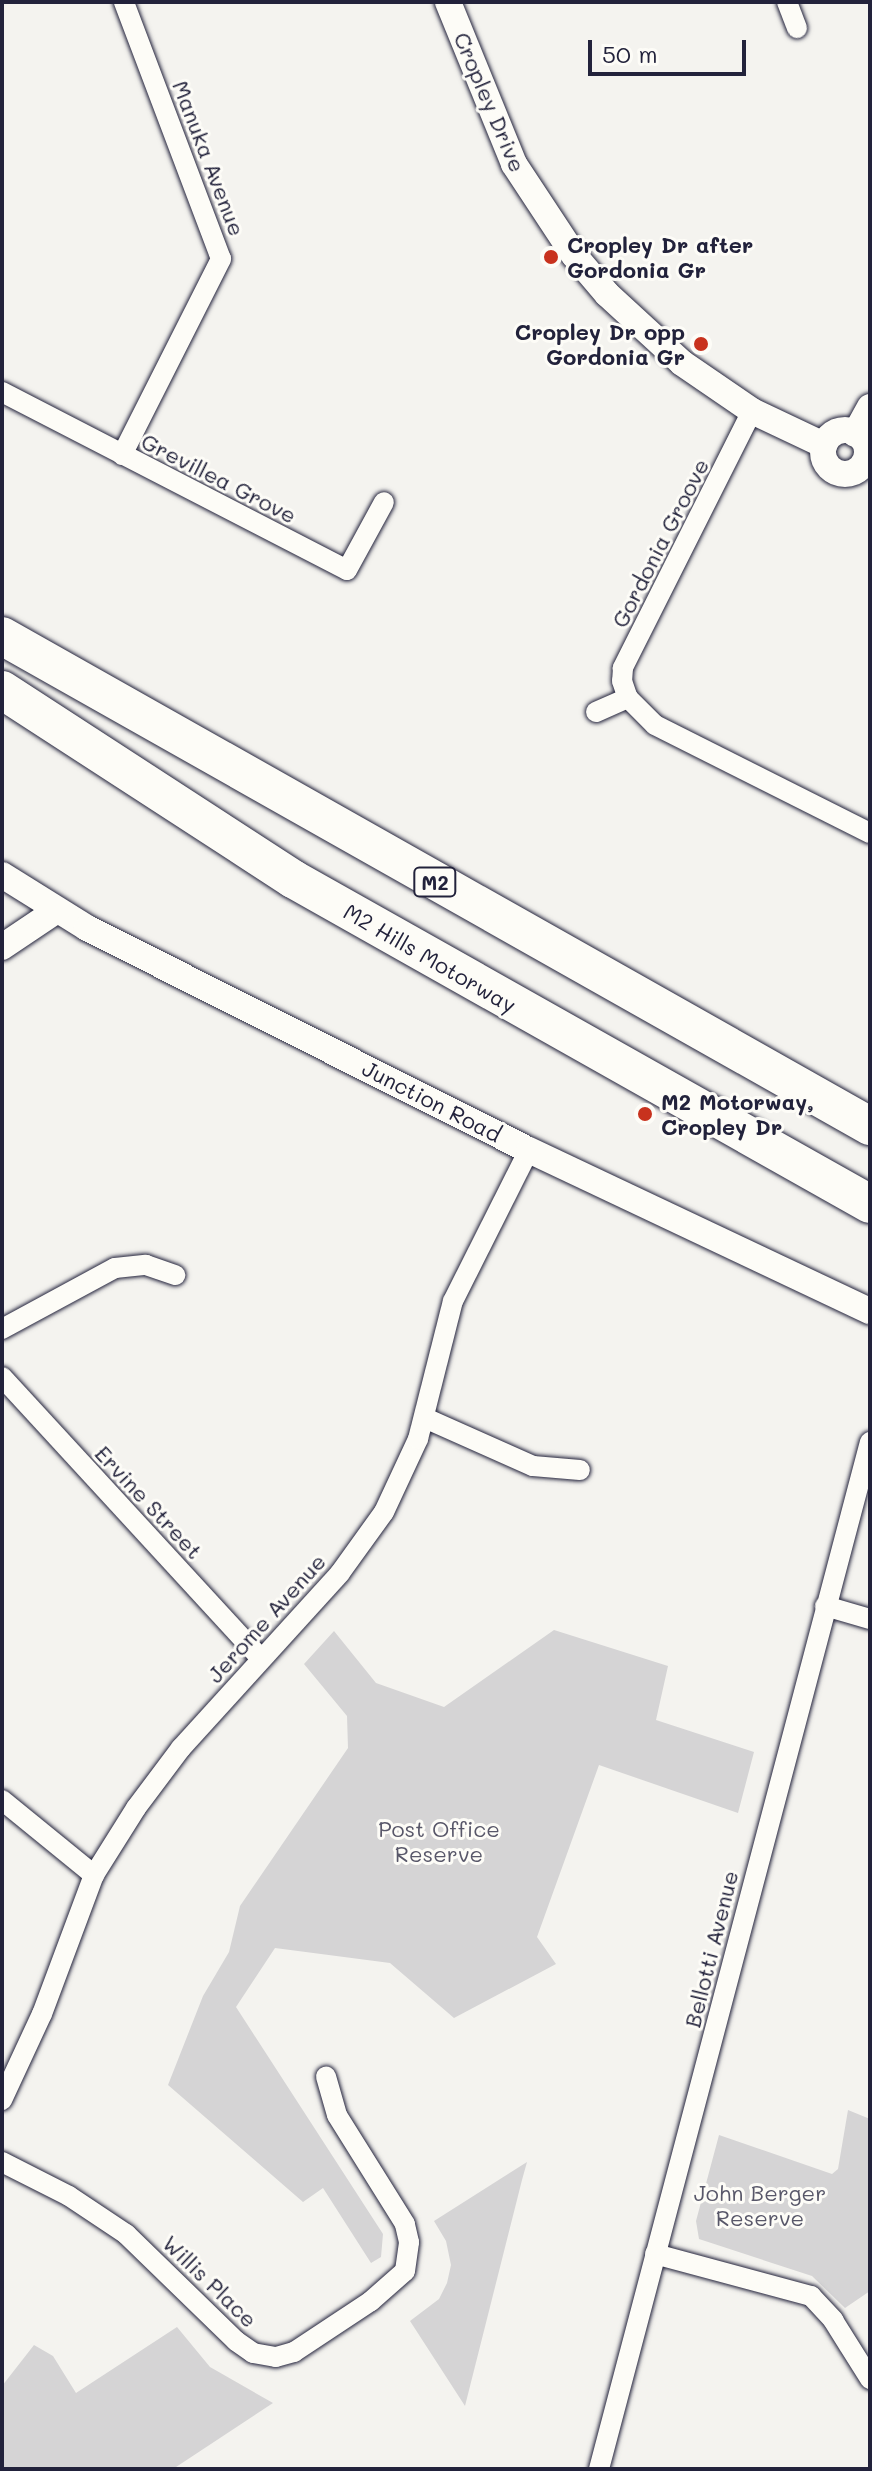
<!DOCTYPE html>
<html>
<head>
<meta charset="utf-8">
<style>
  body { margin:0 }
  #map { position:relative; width:872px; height:2471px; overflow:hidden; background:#f4f3ef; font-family:Mali,sans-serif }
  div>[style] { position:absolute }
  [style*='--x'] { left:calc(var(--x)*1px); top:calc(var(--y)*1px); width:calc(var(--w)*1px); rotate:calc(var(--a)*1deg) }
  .green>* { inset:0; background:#d5d4d5 }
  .roads { filter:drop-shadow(0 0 2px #22223b) drop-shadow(0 0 2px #22223b) }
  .minor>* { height:20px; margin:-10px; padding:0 10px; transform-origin:10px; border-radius:10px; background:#fdfcf7 }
  .tertiary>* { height:26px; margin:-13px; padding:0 13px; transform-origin:13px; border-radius:13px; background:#fdfcf7 }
  .tertiary>.ring { margin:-13px; padding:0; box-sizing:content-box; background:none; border:26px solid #fdfcf7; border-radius:50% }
  .motorway>* { height:38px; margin:-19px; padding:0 19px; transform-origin:19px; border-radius:19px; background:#fdfcf7 }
  .dots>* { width:22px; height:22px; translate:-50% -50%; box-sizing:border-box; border:4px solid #fdfcf7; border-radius:50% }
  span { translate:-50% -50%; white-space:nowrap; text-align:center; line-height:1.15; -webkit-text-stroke:6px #fdfcf7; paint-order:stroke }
  .shield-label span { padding:2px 6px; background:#fdfcf7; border:2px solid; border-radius:6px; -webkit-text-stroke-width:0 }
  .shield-label { font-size:20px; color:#22223b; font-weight:700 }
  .street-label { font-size:22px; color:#22223b }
  .poi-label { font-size:22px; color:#22223b; font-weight:700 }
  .left { translate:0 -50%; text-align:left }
  .right { translate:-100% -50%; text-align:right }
  .park-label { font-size:22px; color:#585769 }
  .frame { position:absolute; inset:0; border:4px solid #22223b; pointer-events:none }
  .scale { position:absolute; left:588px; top:40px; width:158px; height:36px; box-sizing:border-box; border:4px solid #22223b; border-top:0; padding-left:10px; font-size:24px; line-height:28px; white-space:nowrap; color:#22223b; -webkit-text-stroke:6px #fdfcf7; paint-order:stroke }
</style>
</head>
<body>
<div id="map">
  <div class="green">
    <div style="clip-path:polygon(554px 1630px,668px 1666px,656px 1720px,754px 1752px,738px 1813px,599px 1765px,537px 1937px,556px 1964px,454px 2018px,390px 1963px,275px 1948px,236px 2007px,383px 2234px,381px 2257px,371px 2263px,323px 2188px,303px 2202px,168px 2085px,203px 1996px,229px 1952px,240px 1906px,348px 1748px,347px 1716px,304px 1664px,334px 1631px,376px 1683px,444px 1707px)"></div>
    <div style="clip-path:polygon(848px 2110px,870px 2119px,870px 2291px,845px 2308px,812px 2276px,699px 2239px,696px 2221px,719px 2135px,832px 2174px,838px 2169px)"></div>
    <div style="clip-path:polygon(527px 2162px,522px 2180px,465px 2406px,410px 2321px,439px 2299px,447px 2283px,451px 2265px,446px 2241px,434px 2221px)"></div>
    <div style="clip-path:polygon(177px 2327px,210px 2367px,273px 2403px,173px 2469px,2px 2469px,2px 2386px,34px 2345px,53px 2356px,76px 2393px)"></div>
  </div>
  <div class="roads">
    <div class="minor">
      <div style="--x:787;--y:2;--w:28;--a:69"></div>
      <div style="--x:2;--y:392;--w:388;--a:27.3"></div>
      <div style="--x:347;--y:570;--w:77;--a:-61.4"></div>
      <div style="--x:752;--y:411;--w:288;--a:116.7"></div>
      <div style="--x:623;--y:668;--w:13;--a:94"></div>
      <div style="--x:622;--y:681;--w:18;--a:71"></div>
      <div style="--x:628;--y:698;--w:38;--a:45"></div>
      <div style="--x:655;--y:725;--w:241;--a:26.7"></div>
      <div style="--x:122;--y:455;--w:220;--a:-63.2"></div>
      <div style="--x:221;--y:259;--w:275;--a:-110.7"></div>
      <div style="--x:596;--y:712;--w:35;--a:-24"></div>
      <div style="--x:2;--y:1329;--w:128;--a:-28.4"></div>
      <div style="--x:115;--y:1268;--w:31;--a:-6"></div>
      <div style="--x:146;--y:1265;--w:31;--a:19"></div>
      <div style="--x:2;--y:1377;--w:383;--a:47.4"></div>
      <div style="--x:425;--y:1418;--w:118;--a:24"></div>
      <div style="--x:533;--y:1466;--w:47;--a:4.9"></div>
      <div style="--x:825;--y:1606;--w:47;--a:16.1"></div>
      <div style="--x:2;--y:1800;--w:119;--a:39.2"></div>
      <div style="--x:2;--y:2100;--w:95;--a:-65.1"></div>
      <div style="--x:42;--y:2014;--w:148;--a:-69.5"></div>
      <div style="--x:94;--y:1875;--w:79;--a:-57.9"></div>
      <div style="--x:136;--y:1808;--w:75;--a:-53.1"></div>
      <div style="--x:181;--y:1748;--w:236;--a:-47.7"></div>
      <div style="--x:340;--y:1573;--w:75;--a:-54.2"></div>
      <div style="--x:384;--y:1512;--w:81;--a:-65"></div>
      <div style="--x:418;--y:1439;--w:142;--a:-75.8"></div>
      <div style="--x:453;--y:1301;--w:169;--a:-63.3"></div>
      <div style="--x:2;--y:2162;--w:75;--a:26.9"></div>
      <div style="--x:69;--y:2196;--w:69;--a:33.7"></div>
      <div style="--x:126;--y:2234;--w:153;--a:44.2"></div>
      <div style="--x:236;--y:2341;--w:21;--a:35"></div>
      <div style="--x:253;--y:2353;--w:23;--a:10"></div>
      <div style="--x:276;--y:2357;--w:19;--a:-16"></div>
      <div style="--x:294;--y:2352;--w:92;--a:-33.5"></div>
      <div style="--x:371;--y:2301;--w:45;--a:-41.4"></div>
      <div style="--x:405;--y:2271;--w:29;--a:-82"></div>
      <div style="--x:409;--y:2242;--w:18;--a:-103"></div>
      <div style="--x:405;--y:2224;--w:128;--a:-122"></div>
      <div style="--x:337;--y:2115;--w:40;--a:-106"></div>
      <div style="--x:655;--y:2254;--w:162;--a:15.1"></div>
      <div style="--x:811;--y:2296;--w:33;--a:47"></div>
      <div style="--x:833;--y:2320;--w:70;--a:57.9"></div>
      <div style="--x:599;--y:2469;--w:1062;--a:-75.22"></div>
    </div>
    <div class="tertiary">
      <div style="--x:448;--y:2;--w:175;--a:67.8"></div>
      <div style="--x:514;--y:164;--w:109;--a:56.6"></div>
      <div style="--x:574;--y:255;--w:51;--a:49.8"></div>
      <div style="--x:607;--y:294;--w:102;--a:42.6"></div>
      <div style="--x:682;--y:363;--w:85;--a:34.4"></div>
      <div style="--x:752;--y:411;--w:80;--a:25.3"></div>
      <div class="ring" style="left:823px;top:430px;width:18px;height:18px"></div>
      <div style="--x:855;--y:434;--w:31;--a:-61"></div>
      <div style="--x:2;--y:875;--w:100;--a:31.9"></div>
      <div style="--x:87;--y:928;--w:495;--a:26.7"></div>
      <div style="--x:529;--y:1150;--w:377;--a:25.3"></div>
      <div style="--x:2;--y:947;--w:66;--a:-33.9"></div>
    </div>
    <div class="motorway">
      <div style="--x:2;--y:636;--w:997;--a:29.45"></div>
      <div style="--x:2;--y:690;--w:347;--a:33"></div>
      <div style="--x:293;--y:879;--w:662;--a:29.39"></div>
    </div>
  </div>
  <div class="dots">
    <div style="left:551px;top:257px;background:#c8321e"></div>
    <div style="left:701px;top:344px;background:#c8321e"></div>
    <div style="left:645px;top:1114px;background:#c8321e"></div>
  </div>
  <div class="shield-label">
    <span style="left:435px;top:882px">M2</span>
  </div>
  <div class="street-label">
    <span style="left:490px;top:102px;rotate:67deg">Cropley Drive</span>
    <span style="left:209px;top:158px;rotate:69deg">Manuka Avenue</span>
    <span style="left:219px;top:478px;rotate:27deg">Grevillea Grove</span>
    <span style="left:660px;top:543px;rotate:-63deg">Gordonia Groove</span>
    <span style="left:430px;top:958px;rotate:30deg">M2 Hills Motorway</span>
    <span style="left:432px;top:1101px;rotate:27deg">Junction Road</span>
    <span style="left:149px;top:1502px;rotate:47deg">Ervine Street</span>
    <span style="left:266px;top:1618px;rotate:-48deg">Jerome Avenue</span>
    <span style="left:711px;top:1949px;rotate:-76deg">Bellotti Avenue</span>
    <span style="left:210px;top:2281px;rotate:44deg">Willis Place</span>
  </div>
  <div class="poi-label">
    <span class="left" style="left:567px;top:257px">Cropley Dr after<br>Gordonia Gr</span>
    <span class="right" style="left:685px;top:344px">Cropley Dr opp<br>Gordonia Gr</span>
    <span class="left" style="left:661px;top:1114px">M2 Motorway,<br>Cropley Dr</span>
  </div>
  <div class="park-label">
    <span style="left:439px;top:1841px">Post Office<br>Reserve</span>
    <span style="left:760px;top:2205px">John Berger<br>Reserve</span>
  </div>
  <div class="frame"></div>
  <div class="scale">50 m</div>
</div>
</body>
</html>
